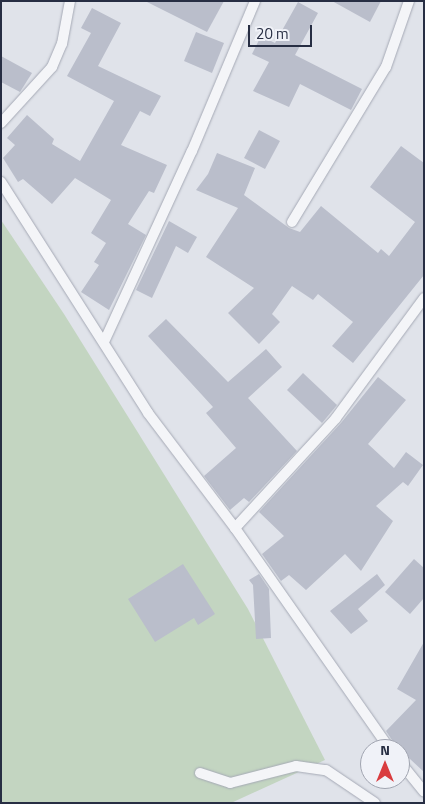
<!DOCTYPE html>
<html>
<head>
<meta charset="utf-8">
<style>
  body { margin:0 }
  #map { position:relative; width:425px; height:804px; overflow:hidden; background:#e0e3ea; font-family:"Titillium Web",sans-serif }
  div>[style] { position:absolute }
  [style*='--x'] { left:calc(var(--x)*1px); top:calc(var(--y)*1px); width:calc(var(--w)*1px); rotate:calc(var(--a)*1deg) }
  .green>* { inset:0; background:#c3d5c1 }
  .building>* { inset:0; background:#babecb }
  .roads { filter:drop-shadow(0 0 1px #a5a9b5) drop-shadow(0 0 1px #a5a9b5) }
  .lane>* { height:10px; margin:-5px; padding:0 5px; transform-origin:5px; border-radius:5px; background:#f4f5f8 }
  span { translate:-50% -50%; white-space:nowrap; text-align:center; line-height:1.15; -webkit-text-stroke:5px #f0f2f8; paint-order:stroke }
  .frame { position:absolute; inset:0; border:2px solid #272e43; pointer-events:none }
  .north { position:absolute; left:360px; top:739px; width:50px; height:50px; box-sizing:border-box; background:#f0f2f8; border:1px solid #a0a4b0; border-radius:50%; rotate:0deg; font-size:14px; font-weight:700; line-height:20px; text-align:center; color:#272e43 }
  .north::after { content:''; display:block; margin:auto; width:18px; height:22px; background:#d93c3f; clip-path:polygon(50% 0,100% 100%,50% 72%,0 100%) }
  .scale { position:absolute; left:248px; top:25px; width:64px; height:22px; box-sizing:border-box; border:2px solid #272e43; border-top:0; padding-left:6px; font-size:15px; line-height:18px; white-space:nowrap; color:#272e43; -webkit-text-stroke:4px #f0f2f8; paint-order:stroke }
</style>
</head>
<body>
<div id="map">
  <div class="green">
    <div style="clip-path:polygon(1px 220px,64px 314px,248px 609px,325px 760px,231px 803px,1px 803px)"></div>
  </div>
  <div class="building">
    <div style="clip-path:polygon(145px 1px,224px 1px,207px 32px)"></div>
    <div style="clip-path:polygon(332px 1px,381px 1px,370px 22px)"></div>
    <div style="clip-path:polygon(298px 2px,318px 13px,295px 55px,362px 89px,351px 110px,300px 84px,289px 107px,253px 91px,269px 62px,252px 54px,261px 36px,275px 43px)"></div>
    <div style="clip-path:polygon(92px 8px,121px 23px,98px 66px,161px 96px,150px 116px,140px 111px,121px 145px,167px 165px,154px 193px,149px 191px,128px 224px,146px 235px,109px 310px,81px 292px,99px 265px,94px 262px,106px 243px,91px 233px,111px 200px,75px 178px,52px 204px,23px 179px,18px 182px,3px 158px,15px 145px,7px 138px,27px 115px,54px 139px,52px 144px,80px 161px,114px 101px,67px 76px,91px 33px,81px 28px)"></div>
    <div style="clip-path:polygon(196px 32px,224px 43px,212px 73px,184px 61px)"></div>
    <div style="clip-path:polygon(1px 56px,32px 73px,20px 92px,1px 82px)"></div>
    <div style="clip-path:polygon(259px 130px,280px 141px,265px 169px,244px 158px)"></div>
    <div style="clip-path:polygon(401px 146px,424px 163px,424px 275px,353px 363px,332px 346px,353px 322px,318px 294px,313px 300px,292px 286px,272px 314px,280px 322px,259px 344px,228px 313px,254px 288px,206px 257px,238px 208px,196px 190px,208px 174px,217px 153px,255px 168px,244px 195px,289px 228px,300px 232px,321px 206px,378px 253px,381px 249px,389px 256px,415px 222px,370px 187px)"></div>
    <div style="clip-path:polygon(169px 221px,197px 237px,188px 253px,176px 246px,152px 298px,136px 290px)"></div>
    <div style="clip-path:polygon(166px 319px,228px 382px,266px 349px,282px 367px,248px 398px,297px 451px,249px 502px,244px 498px,230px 510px,204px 476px,236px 448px,206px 413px,213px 407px,148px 336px)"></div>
    <div style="clip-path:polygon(303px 373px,337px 405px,322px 423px,287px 390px)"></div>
    <div style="clip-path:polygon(378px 377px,406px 400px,368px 444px,394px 468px,406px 452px,423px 465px,408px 486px,403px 482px,376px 506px,393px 521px,361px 571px,345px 554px,306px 590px,289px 575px,281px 581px,262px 554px,284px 536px,259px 512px,341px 423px)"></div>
    <div style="clip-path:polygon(414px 559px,424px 568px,424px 598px,410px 614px,385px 592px)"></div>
    <div style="clip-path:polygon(183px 564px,215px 614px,198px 625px,194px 618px,155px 642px,128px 599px)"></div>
    <div style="clip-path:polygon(259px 574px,269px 589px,271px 638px,256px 639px,253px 585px,249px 580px)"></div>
    <div style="clip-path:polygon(377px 574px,385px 585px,358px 609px,368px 621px,351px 634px,330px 611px)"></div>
    <div style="clip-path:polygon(424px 642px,424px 772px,396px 746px,386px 731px,416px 700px,397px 689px)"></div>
  </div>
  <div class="roads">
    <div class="lane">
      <div style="--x:1;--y:123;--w:76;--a:-47.7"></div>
      <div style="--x:52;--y:67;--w:25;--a:-67"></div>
      <div style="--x:62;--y:44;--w:44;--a:-79.5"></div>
      <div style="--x:1;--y:182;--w:274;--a:57.5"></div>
      <div style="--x:148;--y:413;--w:144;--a:52.9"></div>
      <div style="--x:235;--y:528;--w:270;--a:55"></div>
      <div style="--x:292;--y:222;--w:181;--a:-58.8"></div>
      <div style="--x:386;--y:67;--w:70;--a:-70.8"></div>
      <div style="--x:104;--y:342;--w:210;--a:-65.3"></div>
      <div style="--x:192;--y:151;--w:163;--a:-67.2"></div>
      <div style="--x:235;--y:528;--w:149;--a:-47.4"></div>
      <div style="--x:336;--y:418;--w:149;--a:-53.7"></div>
      <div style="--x:400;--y:762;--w:38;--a:51"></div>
      <div style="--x:200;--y:773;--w:32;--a:18"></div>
      <div style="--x:230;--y:783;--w:68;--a:-14.4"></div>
      <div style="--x:296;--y:766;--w:30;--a:8"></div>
      <div style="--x:326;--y:770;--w:59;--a:34"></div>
    </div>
  </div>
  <div class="frame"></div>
  <div class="north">N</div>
  <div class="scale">20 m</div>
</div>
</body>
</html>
